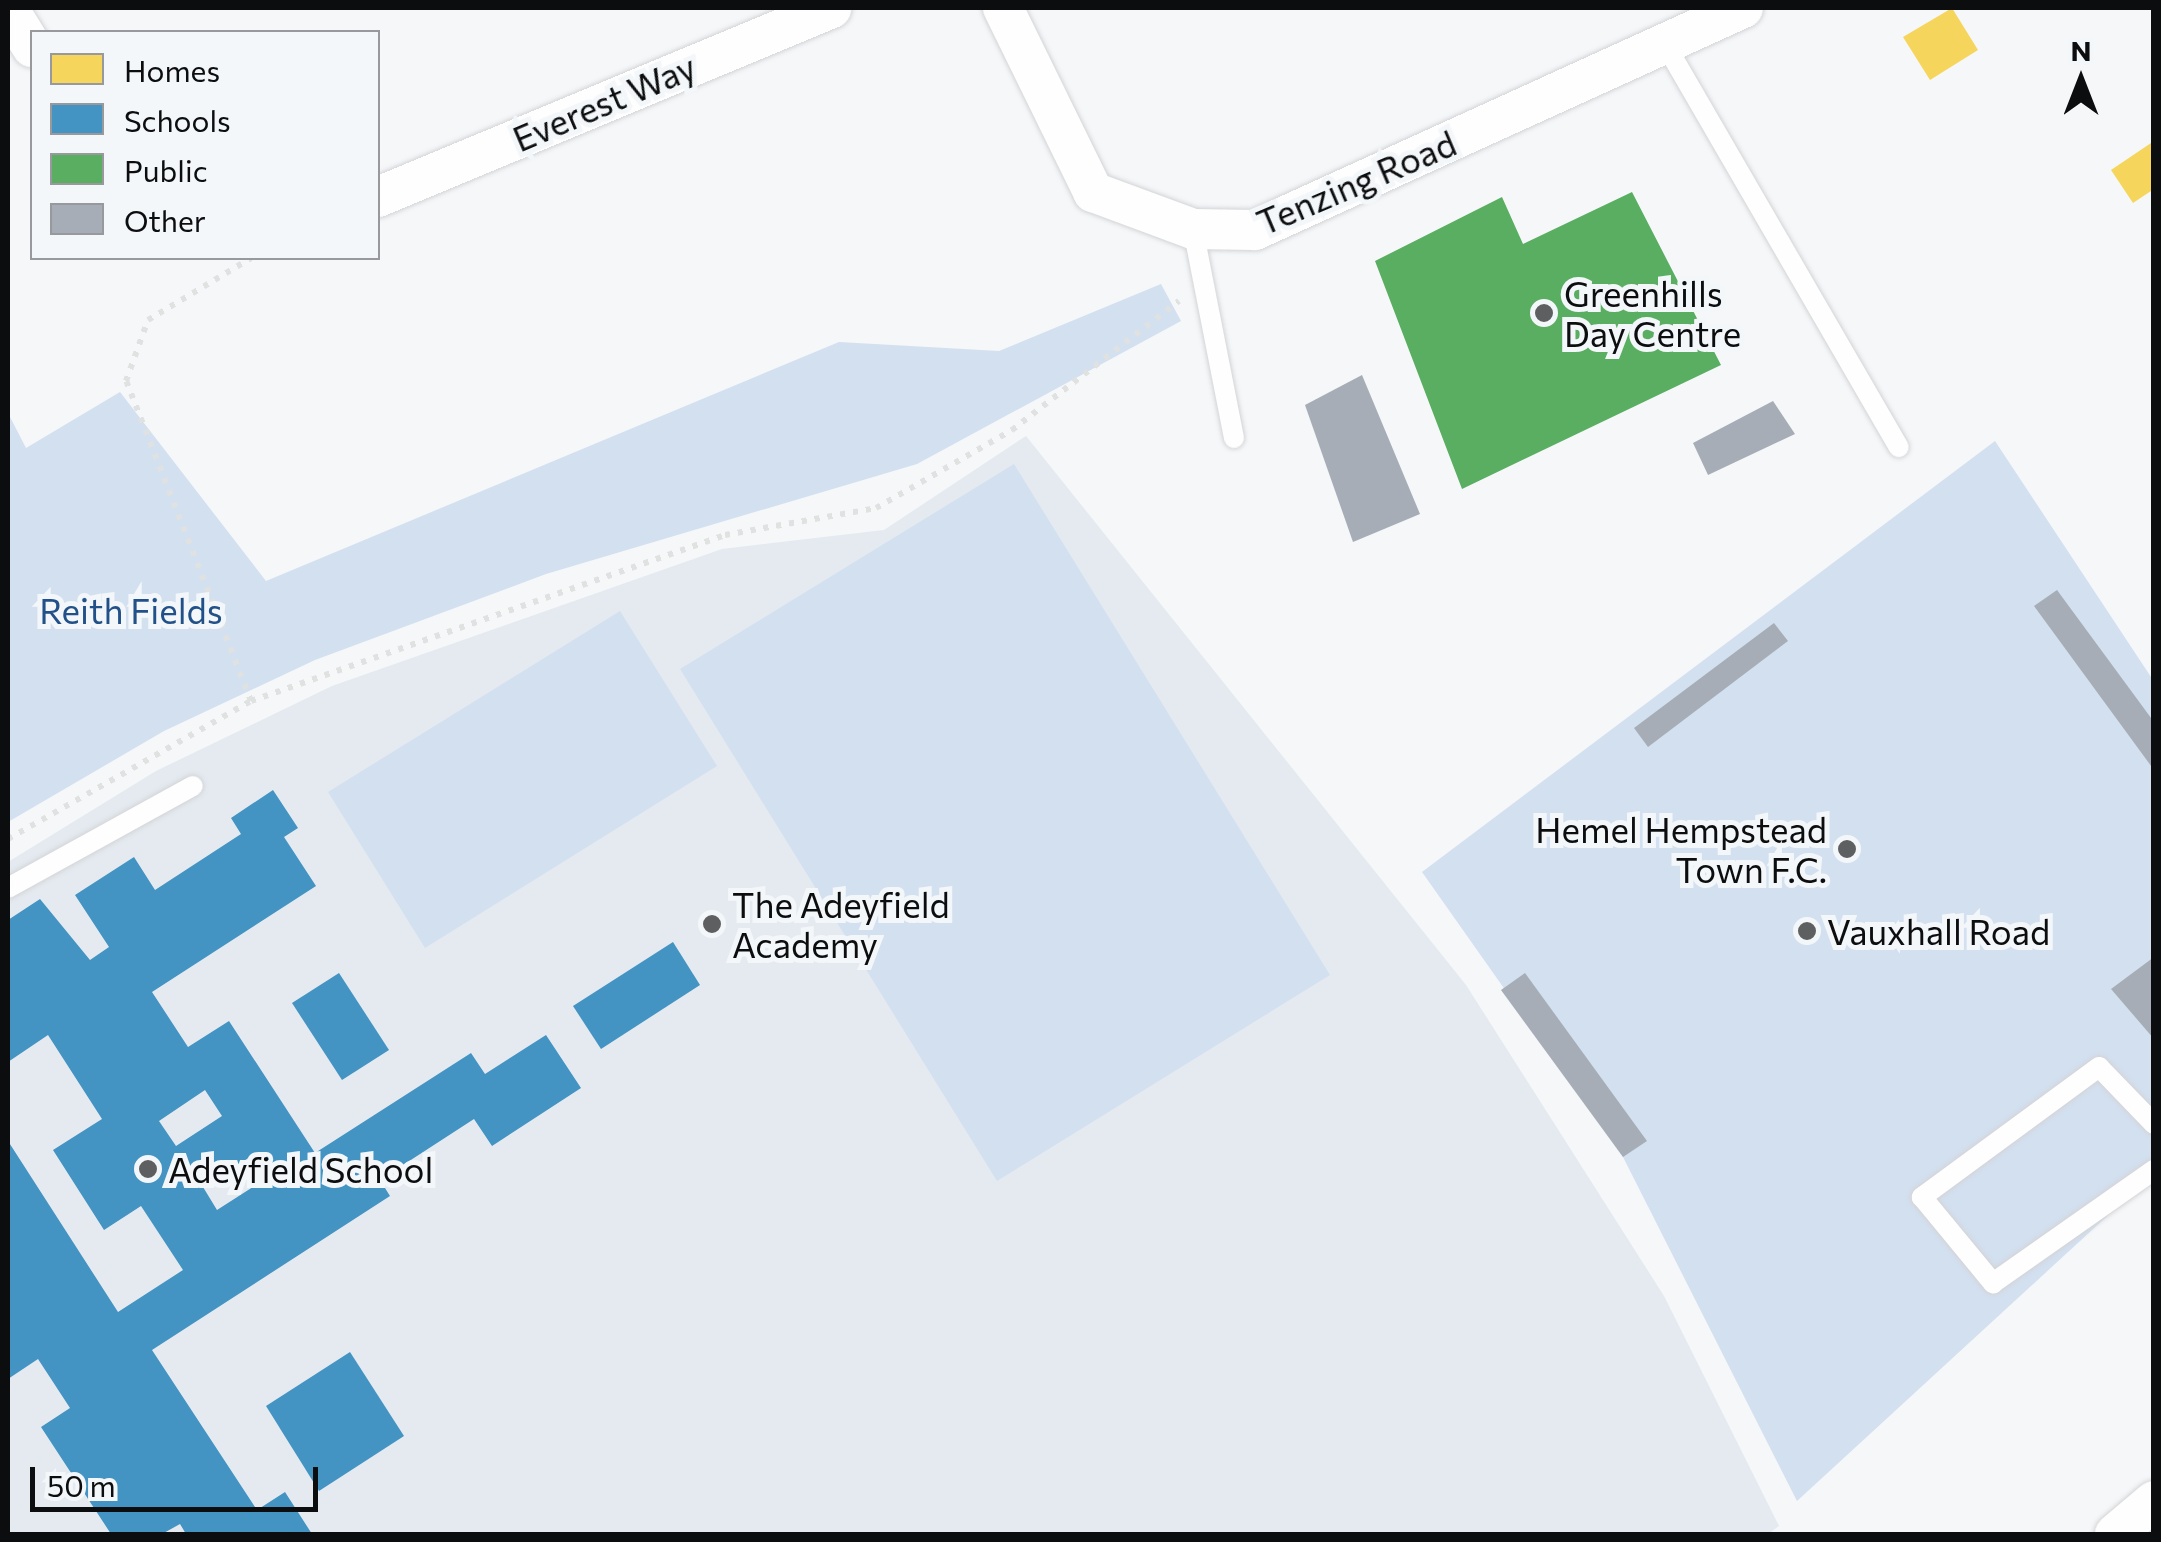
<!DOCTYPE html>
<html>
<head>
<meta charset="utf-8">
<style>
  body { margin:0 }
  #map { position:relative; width:2161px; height:1542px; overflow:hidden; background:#f5f7f9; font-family:Commissioner,sans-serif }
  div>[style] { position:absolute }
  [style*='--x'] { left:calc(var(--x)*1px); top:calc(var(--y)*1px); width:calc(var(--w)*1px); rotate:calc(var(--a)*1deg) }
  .built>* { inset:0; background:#e4eaf0 }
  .green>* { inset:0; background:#d3e0f0 }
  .homes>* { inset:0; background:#f6d55c }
  .schools>* { inset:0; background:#4393c3 }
  .public>* { inset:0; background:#5aae61 }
  .building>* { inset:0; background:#a6adb6 }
  .path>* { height:6px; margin-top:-3px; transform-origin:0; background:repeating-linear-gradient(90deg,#e0e1e1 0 5px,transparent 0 13px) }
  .roads { filter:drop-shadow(0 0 2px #d3d4d6) drop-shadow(0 0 2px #d3d4d6) }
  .service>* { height:20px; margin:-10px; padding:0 10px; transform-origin:10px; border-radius:10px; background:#fefefe }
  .minor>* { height:40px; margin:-20px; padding:0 20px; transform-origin:20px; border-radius:20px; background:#fefefe }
  .dots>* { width:28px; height:28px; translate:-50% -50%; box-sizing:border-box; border:5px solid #f4f7fa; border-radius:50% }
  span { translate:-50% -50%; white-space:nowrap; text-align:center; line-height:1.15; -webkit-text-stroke:10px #f4f7fa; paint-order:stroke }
  .street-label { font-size:35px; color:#0c0d0e }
  .poi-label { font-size:35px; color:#0c0d0e }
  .left { translate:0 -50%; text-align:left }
  .right { translate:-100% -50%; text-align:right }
  .park-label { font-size:35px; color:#225189 }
  .frame { position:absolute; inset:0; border:10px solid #0c0d0e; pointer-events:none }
  .legend { position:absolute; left:30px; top:30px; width:350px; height:230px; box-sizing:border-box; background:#f4f7fa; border:2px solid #97999c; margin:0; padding:12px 18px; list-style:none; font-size:30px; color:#0c0d0e }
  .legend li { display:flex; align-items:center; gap:20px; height:50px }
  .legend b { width:50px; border:2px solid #97999c }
  .north { position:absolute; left:2031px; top:30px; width:100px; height:100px; -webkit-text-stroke:8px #f4f7fa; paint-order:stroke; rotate:0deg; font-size:28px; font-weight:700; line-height:40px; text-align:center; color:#0c0d0e }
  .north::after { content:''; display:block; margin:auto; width:35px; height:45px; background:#0c0d0e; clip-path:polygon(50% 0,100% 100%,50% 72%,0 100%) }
  .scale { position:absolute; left:30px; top:1467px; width:288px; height:45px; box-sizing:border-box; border:5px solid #0c0d0e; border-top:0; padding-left:12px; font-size:30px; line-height:35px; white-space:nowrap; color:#0c0d0e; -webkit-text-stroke:8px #f4f7fa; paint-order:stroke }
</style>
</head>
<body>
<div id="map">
  <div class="built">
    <div style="clip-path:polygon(1026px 436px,1466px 985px,1664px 1296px,1779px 1526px,1768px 1534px,8px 1534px,8px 862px,156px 771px,332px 686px,722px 549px,884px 530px)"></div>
  </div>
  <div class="green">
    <div style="clip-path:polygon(1161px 284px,1181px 321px,917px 464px,546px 574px,315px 660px,164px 731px,8px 822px,8px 413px,26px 448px,120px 392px,266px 581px,839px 342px,999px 351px)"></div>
    <div style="clip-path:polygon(1995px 441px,2153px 680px,2153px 1174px,1797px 1501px,1623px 1157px,1422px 872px)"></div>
    <div style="clip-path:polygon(1014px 464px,1330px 975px,997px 1181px,680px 669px)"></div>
    <div style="clip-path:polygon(620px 611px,717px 766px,425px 948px,328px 792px)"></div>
  </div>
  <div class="homes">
    <div style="clip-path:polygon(1952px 8px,1978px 50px,1930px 80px,1903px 37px)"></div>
    <div style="clip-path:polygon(2154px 141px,2154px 189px,2133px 203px,2111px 170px)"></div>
  </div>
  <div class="schools">
    <div style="clip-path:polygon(evenodd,273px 790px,298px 828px,284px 837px,316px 886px,152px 992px,188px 1047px,229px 1021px,315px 1153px,471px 1053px,485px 1074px,546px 1035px,581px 1088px,492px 1146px,474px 1119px,380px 1180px,390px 1196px,152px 1350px,257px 1510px,285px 1492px,312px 1534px,186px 1534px,180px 1524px,162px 1534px,111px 1534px,41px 1427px,70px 1408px,38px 1359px,8px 1379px,8px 1141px,118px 1312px,183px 1270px,141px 1206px,104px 1230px,53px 1150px,102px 1119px,48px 1035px,8px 1062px,8px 920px,40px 899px,90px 960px,109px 947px,75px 895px,134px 857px,155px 890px,241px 834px,231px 818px,273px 790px,205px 1090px,222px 1116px,176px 1146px,159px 1121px,205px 1090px,273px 790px,250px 1157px,264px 1180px,217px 1210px,203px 1187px,250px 1157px)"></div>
    <div style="clip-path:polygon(673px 942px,700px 985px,601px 1049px,573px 1006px)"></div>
    <div style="clip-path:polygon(339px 973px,389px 1050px,342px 1080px,292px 1003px)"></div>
    <div style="clip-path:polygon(350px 1352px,404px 1436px,319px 1491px,266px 1406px)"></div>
  </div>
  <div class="public">
    <div style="clip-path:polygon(1632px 192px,1721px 365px,1462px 489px,1375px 261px,1502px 197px,1523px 244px)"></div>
  </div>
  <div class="building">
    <div style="clip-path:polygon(1362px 375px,1420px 514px,1353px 542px,1305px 405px)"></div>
    <div style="clip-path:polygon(1773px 401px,1795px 434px,1708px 475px,1693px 443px)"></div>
    <div style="clip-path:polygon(2057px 590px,2154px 722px,2154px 770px,2034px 606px)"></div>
    <div style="clip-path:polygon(1774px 623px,1788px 641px,1648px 747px,1634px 728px)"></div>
    <div style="clip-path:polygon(2154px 957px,2154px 1039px,2111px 989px)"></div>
    <div style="clip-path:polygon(1525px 973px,1647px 1141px,1623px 1157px,1501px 990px)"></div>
  </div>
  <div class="path">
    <div style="--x:251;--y:701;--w:344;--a:-111.3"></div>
    <div style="--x:126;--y:381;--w:65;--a:-70.2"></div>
    <div style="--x:148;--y:320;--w:120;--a:-31"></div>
    <div style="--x:8;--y:839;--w:279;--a:-29.6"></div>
    <div style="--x:251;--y:701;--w:502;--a:-19.3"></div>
    <div style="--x:725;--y:535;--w:153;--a:-10.1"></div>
    <div style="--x:876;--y:508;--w:157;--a:-29.8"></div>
    <div style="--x:1012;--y:430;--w:211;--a:-37.7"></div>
  </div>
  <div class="roads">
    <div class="service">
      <div style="--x:1665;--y:44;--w:466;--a:59.9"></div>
      <div style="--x:1193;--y:229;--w:213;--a:78.9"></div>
      <div style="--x:8;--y:888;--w:211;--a:-28.9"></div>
      <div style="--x:2154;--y:1124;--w:79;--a:-134"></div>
      <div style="--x:2099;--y:1067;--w:220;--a:143.7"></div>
      <div style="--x:1922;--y:1197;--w:112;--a:50.5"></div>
      <div style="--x:1993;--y:1283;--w:197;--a:-35.1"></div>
    </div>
    <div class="minor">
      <div style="--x:8;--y:8;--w:46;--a:58.4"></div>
      <div style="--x:1003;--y:8;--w:205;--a:63.9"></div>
      <div style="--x:1093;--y:192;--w:107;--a:20.3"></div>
      <div style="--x:1193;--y:229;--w:62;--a:0.9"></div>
      <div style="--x:1255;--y:230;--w:536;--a:-24.46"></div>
      <div style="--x:378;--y:197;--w:491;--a:-22.6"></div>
      <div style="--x:2115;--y:1534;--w:51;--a:-40.2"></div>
    </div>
  </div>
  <div class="dots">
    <div style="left:1544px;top:313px;background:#5e5f60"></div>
    <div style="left:1847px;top:849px;background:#5e5f60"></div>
    <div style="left:712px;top:924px;background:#5e5f60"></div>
    <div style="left:1807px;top:931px;background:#5e5f60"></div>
    <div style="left:148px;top:1169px;background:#5e5f60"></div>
  </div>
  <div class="street-label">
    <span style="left:604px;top:102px;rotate:-23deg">Everest Way</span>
    <span style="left:1356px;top:182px;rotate:-23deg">Tenzing Road</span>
  </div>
  <div class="poi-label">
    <span class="left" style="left:1564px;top:313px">Greenhills<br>Day Centre</span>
    <span class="right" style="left:1827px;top:849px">Hemel Hempstead<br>Town F.C.</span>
    <span class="left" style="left:732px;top:924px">The Adeyfield<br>Academy</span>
    <span class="left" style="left:1827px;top:931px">Vauxhall Road</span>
    <span class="left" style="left:168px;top:1169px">Adeyfield School</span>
  </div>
  <div class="park-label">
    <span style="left:131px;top:610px">Reith Fields</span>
  </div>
  <div class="frame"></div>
  <ul class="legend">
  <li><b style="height:28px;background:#f6d55c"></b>Homes</li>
  <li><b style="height:28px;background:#4393c3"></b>Schools</li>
  <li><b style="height:28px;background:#5aae61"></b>Public</li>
  <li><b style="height:28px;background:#a6adb6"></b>Other</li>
  </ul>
  <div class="north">N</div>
  <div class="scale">50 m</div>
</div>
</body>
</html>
